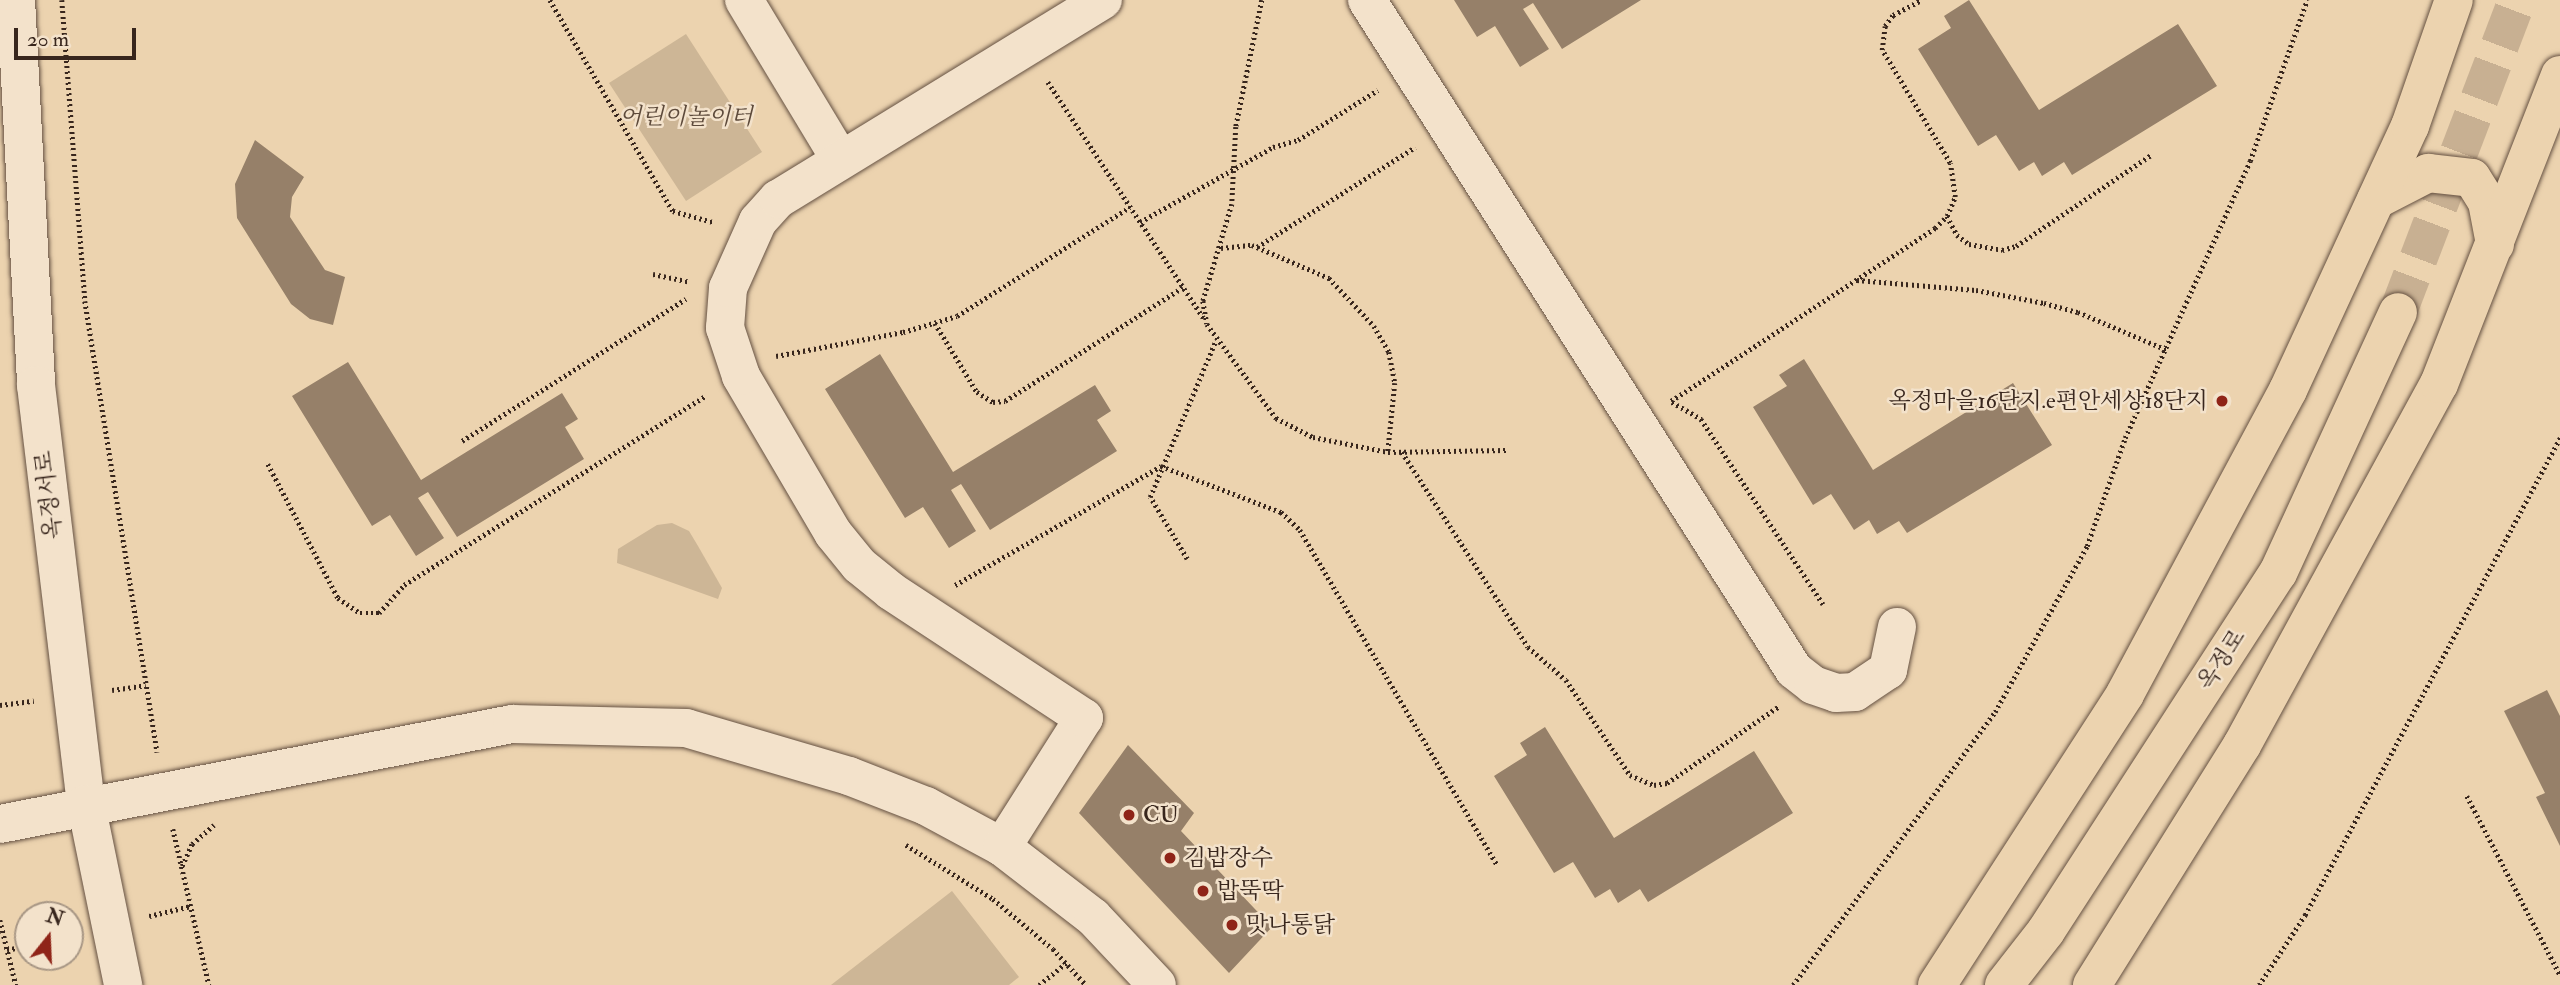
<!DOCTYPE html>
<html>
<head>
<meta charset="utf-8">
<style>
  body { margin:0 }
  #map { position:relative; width:2560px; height:985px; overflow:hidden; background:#ecd3af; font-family:"IM FELL Double Pica","Noto Serif KR",serif }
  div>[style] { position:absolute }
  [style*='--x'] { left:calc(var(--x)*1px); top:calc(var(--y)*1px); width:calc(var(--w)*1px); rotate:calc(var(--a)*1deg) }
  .green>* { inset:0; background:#cdb696 }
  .building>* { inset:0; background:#968069 }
  .major-tunnel>* { height:38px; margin-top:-19px; transform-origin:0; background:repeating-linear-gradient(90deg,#c8b092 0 38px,transparent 0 57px) }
  .path>* { height:4.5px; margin-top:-2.25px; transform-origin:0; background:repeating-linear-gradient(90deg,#38261d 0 2px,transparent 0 5.5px) }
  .roads { filter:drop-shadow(0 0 2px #655142) drop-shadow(0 0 2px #655142) }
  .minor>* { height:38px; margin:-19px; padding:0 19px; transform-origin:19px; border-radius:19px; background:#f3e2cb }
  .major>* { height:38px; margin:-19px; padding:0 19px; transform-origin:19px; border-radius:19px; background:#ecd3af }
  .dots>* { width:19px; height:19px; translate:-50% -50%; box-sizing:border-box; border:4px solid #f3e2cb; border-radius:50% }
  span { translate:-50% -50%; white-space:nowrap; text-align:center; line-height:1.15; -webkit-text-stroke:5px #f3e2cb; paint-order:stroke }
  .park-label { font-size:23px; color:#5d4a3b; font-style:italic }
  .poi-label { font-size:23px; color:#38261d }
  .right { translate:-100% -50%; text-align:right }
  .left { translate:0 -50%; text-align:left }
  .street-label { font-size:23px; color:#38261d }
  .north { position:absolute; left:14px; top:901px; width:70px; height:70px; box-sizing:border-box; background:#f3e2cb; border:2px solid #a89785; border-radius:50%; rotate:18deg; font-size:19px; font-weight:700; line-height:28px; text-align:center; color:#38261d }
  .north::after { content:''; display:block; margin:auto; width:24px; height:32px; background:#8f2418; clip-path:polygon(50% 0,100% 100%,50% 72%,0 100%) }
  .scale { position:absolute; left:14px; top:28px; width:122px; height:32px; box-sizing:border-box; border:4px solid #38261d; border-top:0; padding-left:9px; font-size:21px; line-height:24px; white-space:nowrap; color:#38261d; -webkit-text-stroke:5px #f3e2cb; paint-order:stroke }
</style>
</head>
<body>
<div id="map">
  <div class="green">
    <div style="clip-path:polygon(686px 34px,762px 152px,686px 201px,609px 83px)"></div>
    <div style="clip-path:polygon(672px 523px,689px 531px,698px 546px,722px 588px,718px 599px,617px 563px,618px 549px,657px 525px)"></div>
    <div style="clip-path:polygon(952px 891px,1019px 977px,1009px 985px,831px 985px)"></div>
  </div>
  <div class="building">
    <div style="clip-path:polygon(1454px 0,1641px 0,1562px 49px,1533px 3px,1523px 9px,1549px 49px,1520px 67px,1495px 26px,1477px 37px)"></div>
    <div style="clip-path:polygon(1969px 0,2039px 110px,2178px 24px,2217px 86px,2072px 175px,2064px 162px,2042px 176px,2034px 162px,2019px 171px,1996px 135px,1978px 146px,1918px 49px,1951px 28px,1944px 16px)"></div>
    <div style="clip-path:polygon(255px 140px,304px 177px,292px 197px,290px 217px,325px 270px,345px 277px,333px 325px,310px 319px,291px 304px,237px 218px,235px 184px)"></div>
    <div style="clip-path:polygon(880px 354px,953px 472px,1095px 385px,1111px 411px,1097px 420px,1117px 451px,990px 530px,961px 484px,951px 490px,976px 531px,949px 548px,923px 507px,905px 518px,825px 389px)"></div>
    <div style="clip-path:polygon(1804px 359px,1873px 470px,2013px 383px,2052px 445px,1907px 533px,1899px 521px,1877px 534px,1869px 520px,1854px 530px,1831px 494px,1813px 505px,1753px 407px,1787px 386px,1779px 375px)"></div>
    <div style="clip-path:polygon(348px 362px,421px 480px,562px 393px,578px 419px,565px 427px,584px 459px,457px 537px,428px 492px,418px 498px,444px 538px,416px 556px,390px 515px,372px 526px,292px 396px)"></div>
    <div style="clip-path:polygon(2547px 690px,2560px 716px,2560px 846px,2536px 797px,2545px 793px,2504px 711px)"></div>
    <div style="clip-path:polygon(1545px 727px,1614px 838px,1754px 751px,1793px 813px,1648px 902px,1640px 889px,1618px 903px,1610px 889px,1595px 898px,1573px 862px,1554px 873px,1494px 776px,1527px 755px,1520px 743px)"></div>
    <div style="clip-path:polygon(1128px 745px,1194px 813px,1181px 831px,1272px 927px,1229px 973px,1079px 813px)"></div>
  </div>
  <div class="major-tunnel">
    <div style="--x:2398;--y:312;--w:334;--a:-69.1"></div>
  </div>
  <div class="path">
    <div style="--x:62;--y:0;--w:302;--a:85.6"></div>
    <div style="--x:85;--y:301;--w:457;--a:80.9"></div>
    <div style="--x:550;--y:0;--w:244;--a:59.8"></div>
    <div style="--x:673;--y:211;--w:41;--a:15.4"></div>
    <div style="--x:1262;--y:0;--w:130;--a:101.6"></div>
    <div style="--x:1236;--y:127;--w:77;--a:93"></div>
    <div style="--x:1232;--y:204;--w:101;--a:106.6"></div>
    <div style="--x:1203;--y:301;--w:23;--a:80"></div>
    <div style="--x:1207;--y:324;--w:117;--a:53.7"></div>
    <div style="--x:1276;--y:418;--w:42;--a:27.2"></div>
    <div style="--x:1313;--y:437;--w:76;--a:11.3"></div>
    <div style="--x:1388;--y:452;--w:118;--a:-1"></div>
    <div style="--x:1048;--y:82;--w:285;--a:56.6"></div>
    <div style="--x:1947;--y:216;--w:21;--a:62"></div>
    <div style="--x:1957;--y:235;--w:15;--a:37"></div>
    <div style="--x:1969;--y:244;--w:34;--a:10"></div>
    <div style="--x:2002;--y:250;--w:15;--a:-16"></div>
    <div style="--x:2016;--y:246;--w:163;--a:-34"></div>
    <div style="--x:1140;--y:222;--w:153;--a:-29.4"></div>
    <div style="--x:1273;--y:147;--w:26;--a:-16"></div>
    <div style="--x:1298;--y:140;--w:94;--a:-32"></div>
    <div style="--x:1257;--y:247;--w:187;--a:-32.3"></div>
    <div style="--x:1221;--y:248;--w:31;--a:-6"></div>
    <div style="--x:1252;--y:245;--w:84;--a:23.2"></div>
    <div style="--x:1329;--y:278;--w:66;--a:46.8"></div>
    <div style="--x:1374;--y:326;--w:30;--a:60"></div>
    <div style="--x:1389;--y:352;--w:32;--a:79"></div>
    <div style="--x:1395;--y:383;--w:69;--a:95.8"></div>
    <div style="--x:653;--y:274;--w:38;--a:12"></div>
    <div style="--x:1857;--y:280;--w:119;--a:4.8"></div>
    <div style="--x:1976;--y:290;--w:69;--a:10.8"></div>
    <div style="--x:2044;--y:303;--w:35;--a:15"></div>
    <div style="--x:2078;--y:312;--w:97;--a:23.1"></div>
    <div style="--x:935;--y:323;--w:81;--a:58.7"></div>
    <div style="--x:977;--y:392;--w:19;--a:32"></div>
    <div style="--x:993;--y:402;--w:12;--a:-5"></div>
    <div style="--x:1005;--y:401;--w:211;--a:-32.6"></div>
    <div style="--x:776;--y:356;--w:129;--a:-10.7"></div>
    <div style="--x:903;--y:332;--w:56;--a:-16.5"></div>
    <div style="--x:957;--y:316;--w:204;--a:-32.2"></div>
    <div style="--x:1671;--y:401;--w:316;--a:-33.2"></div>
    <div style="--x:1935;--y:228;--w:17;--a:-45"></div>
    <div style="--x:1947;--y:216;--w:21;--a:-67"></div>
    <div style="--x:1955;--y:197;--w:34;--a:-98"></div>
    <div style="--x:1950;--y:163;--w:132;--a:-121"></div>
    <div style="--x:1882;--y:50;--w:24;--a:-83"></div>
    <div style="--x:1885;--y:26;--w:14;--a:-54"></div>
    <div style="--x:1893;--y:15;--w:32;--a:-28"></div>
    <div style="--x:1672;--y:402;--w:34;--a:30"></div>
    <div style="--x:1701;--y:419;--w:222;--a:56.6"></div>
    <div style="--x:462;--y:441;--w:265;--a:-32.4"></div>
    <div style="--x:1402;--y:452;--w:232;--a:57.1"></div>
    <div style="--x:1528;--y:647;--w:50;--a:41"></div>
    <div style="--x:1566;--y:680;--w:115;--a:56"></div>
    <div style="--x:1630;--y:775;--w:26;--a:23"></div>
    <div style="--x:1654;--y:785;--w:13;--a:-9"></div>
    <div style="--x:1667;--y:783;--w:135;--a:-34.4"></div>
    <div style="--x:268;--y:464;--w:151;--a:62.4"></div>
    <div style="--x:338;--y:598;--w:27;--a:34"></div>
    <div style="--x:360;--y:613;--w:19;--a:0"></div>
    <div style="--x:379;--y:613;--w:38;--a:-48"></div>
    <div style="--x:404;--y:585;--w:355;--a:-32.1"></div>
    <div style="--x:1187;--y:559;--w:72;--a:-120.8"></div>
    <div style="--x:1150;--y:497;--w:170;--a:-67.2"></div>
    <div style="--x:955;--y:585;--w:238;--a:-30"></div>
    <div style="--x:1161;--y:466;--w:129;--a:21"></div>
    <div style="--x:1281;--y:512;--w:26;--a:43"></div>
    <div style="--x:1300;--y:530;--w:390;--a:59.5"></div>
    <div style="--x:112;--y:690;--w:34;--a:-8"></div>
    <div style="--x:0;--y:705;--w:34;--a:-7"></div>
    <div style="--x:2467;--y:796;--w:202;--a:62.5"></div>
    <div style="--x:173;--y:829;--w:160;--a:77"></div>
    <div style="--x:906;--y:845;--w:102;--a:31.8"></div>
    <div style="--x:993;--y:899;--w:78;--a:39.8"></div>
    <div style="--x:1053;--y:949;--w:49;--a:47.5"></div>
    <div style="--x:182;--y:866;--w:24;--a:-66"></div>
    <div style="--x:192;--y:844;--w:29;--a:-41"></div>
    <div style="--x:149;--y:916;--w:43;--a:-13.4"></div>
    <div style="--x:0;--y:920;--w:67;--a:76.2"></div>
    <div style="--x:7;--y:950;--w:22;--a:-13"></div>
    <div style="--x:1039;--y:985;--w:35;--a:-39"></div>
    <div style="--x:1793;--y:985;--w:340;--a:-53.5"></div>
    <div style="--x:1995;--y:712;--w:190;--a:-61"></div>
    <div style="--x:2087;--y:546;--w:114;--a:-70.6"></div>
    <div style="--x:2125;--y:438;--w:304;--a:-65.7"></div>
    <div style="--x:2250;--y:161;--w:171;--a:-70.5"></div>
    <div style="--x:2259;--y:985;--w:84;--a:-56.7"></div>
    <div style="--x:2305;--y:915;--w:541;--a:-61.87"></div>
  </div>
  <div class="roads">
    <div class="minor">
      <div style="--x:16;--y:0;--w:386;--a:87"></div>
      <div style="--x:36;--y:385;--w:422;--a:83.2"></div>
      <div style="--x:86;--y:804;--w:185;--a:78.4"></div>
      <div style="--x:744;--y:0;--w:186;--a:58.9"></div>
      <div style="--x:1367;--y:0;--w:794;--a:57.49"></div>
      <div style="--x:1794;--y:670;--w:24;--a:38"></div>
      <div style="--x:1813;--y:685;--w:24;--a:19"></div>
      <div style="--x:1836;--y:693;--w:19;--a:-3"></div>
      <div style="--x:1855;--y:692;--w:40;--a:-34"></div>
      <div style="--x:1888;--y:670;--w:44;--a:-78.2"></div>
      <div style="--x:0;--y:824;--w:522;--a:-11.05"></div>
      <div style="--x:512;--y:724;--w:174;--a:1.3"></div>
      <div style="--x:686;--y:728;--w:170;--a:16.4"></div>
      <div style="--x:849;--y:776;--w:83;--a:21.3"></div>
      <div style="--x:926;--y:806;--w:86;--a:28.3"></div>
      <div style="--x:1002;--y:847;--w:115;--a:37.6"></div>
      <div style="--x:1093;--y:917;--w:93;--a:46.7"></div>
      <div style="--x:1002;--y:847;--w:153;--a:-57.6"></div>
      <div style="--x:1084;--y:718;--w:231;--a:-146.7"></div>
      <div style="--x:891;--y:591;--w:41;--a:-140.9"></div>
      <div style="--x:859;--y:565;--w:41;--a:-129.1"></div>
      <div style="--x:833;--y:533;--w:182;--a:-120.4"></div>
      <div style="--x:741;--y:376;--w:51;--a:-108.4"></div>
      <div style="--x:725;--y:328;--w:40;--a:-85.7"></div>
      <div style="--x:728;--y:288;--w:73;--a:-65.9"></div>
      <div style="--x:758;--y:221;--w:30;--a:-48"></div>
      <div style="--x:778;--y:199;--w:381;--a:-31.5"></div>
    </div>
    <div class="major">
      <div style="--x:2376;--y:200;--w:59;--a:-27.4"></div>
      <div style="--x:2428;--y:173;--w:44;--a:6.5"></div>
      <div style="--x:2472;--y:178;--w:28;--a:58"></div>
      <div style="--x:2487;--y:202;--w:43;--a:79.2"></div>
      <div style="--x:1937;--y:985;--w:346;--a:-57.1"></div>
      <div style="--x:2125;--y:694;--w:345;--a:-61.8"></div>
      <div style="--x:2288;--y:390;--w:291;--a:-65.2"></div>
      <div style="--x:2410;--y:126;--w:133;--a:-70.8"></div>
      <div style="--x:2004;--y:985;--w:68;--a:-52.1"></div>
      <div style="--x:2046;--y:931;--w:427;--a:-57.1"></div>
      <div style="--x:2278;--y:573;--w:287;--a:-65.3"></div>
      <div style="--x:2092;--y:985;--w:283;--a:-58"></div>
      <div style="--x:2242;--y:745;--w:411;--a:-61.4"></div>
      <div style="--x:2439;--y:384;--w:332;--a:-68.6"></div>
    </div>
  </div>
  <div class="dots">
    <div style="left:2222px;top:401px;background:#8f2418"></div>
    <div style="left:1129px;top:815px;background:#8f2418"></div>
    <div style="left:1170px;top:858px;background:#8f2418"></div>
    <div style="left:1203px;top:891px;background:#8f2418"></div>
    <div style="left:1232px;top:925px;background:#8f2418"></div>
  </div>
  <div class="park-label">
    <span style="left:686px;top:117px">어린이놀이터</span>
  </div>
  <div class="poi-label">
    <span class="right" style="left:2208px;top:401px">옥정마을16단지.e편안세상18단지</span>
    <span class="left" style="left:1143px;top:815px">CU</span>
    <span class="left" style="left:1184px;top:858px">김밥장수</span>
    <span class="left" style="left:1217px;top:891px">밥뚝딱</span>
    <span class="left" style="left:1246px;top:925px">맛나통닭</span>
  </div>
  <div class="street-label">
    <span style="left:49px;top:495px;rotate:-97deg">옥정서로</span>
    <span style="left:2222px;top:660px;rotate:-57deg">옥정로</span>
  </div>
  <div class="north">N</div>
  <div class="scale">20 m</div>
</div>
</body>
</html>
